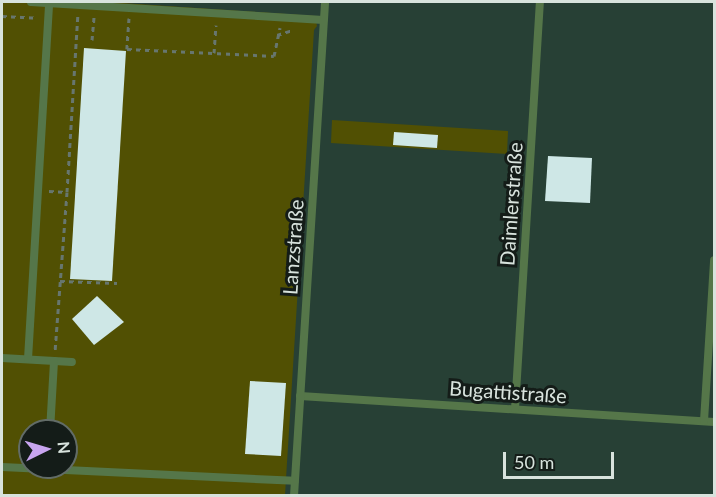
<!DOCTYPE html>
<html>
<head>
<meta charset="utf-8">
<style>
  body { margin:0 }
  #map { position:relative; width:716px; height:497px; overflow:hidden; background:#25362e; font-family:Lato,sans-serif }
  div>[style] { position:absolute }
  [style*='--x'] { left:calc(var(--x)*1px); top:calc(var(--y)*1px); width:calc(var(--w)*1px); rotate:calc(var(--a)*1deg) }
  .built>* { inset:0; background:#274035 }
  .green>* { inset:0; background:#515003 }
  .building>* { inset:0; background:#cee7e6 }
  .path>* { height:3px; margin-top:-1.5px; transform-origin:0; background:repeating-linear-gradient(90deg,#67766f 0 4.5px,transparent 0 9px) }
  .service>* { height:8px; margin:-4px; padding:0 4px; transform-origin:4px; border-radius:4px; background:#557649 }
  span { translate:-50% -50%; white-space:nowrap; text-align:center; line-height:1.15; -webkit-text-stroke:6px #141c18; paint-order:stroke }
  .street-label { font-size:20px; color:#d8e3dd }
  .frame { position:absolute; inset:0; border:3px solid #d8e3dd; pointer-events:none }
  .north { position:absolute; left:18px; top:419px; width:60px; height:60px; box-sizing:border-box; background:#141c18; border:2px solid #626c67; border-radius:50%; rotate:85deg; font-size:16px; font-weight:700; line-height:24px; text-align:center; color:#d8e3dd }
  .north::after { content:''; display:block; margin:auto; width:21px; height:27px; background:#c8a5ef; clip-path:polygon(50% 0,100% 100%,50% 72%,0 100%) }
  .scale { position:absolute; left:503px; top:452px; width:111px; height:27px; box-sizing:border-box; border:3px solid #d8e3dd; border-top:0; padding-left:8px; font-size:18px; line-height:21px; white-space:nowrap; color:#d8e3dd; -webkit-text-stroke:4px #141c18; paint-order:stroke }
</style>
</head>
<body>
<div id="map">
  <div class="built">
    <div style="clip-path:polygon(evenodd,2px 2px,714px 2px,714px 495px,2px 495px,2px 2px,30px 431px,66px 431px,66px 467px,30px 467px,30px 431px)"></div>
  </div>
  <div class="green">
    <div style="clip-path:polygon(evenodd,2px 2px,108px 2px,315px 16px,317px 26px,314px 30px,285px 495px,2px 495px,2px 2px,30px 431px,66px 431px,66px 467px,30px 467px,30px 431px)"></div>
    <div style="clip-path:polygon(332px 120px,508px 131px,507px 154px,331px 143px)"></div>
  </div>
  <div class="building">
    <div style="clip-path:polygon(84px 48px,126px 51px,112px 281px,70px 279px)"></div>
    <div style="clip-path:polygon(394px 132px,438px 135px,437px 148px,393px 145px)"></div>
    <div style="clip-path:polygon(548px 156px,592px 158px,590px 203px,545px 201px)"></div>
    <div style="clip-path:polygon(97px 296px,124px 322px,94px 345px,72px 319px)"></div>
    <div style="clip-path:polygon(250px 381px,286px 383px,281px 456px,245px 454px)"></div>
  </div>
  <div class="path">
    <div style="--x:2;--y:16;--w:35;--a:3"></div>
    <div style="--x:129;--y:18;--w:31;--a:94"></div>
    <div style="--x:127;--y:49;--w:147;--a:2.7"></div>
    <div style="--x:274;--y:56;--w:29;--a:-78"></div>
    <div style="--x:277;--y:35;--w:16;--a:-18"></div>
    <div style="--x:92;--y:40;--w:25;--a:-85"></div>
    <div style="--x:214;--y:53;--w:28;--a:-86"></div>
    <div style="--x:49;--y:191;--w:18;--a:3"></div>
    <div style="--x:67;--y:192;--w:161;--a:94.3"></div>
    <div style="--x:67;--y:192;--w:178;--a:-86.5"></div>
    <div style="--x:60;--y:281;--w:57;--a:2"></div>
  </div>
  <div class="service">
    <div style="--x:31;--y:2;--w:293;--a:3.5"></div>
    <div style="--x:2;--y:358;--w:70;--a:3.3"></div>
    <div style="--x:28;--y:359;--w:358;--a:-86.6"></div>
    <div style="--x:300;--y:396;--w:415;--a:3.6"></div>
    <div style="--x:515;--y:409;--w:408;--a:-86.5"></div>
    <div style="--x:704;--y:421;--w:161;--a:-86.4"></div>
    <div style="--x:50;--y:431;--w:70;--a:-86.7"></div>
    <div style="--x:2;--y:467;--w:293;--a:2.7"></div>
    <div style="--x:294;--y:496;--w:495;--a:-86.4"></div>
  </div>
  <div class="street-label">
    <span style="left:511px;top:204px;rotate:-86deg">Daimlerstraße</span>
    <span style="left:293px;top:247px;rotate:-86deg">Lanzstraße</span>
    <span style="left:508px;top:392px;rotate:4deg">Bugattistraße</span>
  </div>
  <div class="frame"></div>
  <div class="north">N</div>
  <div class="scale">50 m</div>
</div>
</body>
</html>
